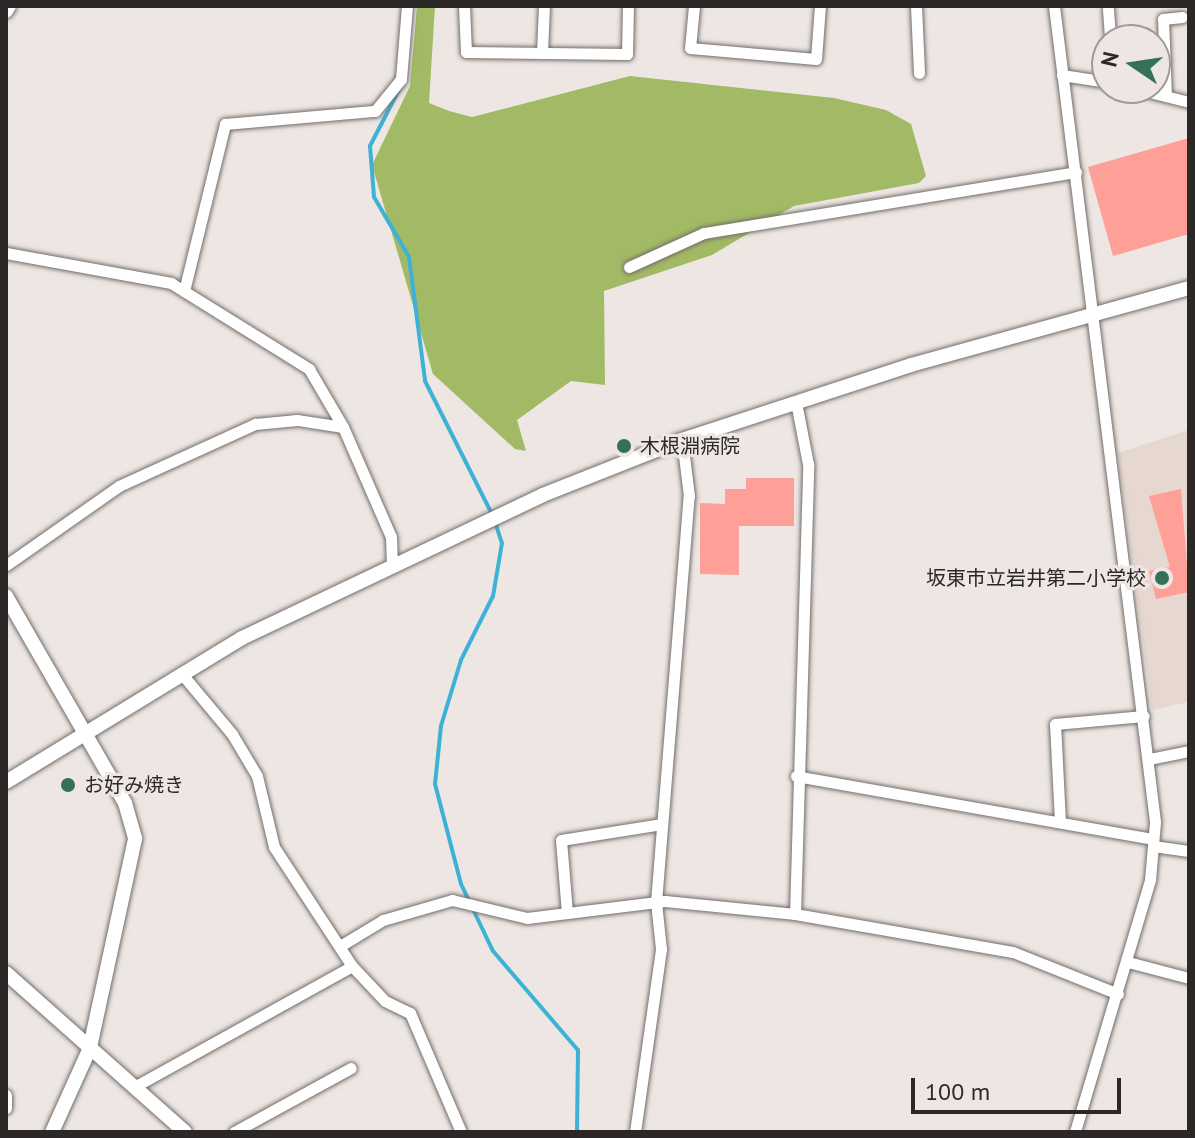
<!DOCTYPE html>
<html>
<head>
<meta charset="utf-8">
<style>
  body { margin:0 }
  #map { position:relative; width:1195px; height:1138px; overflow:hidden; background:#ede6e2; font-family:"PT Sans","Noto Sans JP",sans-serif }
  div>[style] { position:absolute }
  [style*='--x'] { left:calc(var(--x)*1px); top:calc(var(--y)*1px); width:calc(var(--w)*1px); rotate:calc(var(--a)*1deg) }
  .built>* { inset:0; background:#e6d7d0 }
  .forest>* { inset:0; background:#a2ba65 }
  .stream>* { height:4px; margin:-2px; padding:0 2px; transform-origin:2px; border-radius:2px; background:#3db2d6 }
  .building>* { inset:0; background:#fe9f98 }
  .roads { filter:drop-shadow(0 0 2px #736d69) drop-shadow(0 0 2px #736d69) }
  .minor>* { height:11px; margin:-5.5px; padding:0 5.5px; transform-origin:5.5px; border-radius:5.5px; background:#fff }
  .tertiary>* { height:14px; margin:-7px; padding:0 7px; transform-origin:7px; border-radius:7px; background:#fff }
  .dots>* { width:22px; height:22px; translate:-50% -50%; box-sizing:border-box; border:4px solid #ede6e2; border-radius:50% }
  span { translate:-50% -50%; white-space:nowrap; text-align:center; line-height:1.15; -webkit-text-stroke:6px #ede6e2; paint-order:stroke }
  .poi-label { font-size:20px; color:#2b2827 }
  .left { translate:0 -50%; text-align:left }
  .right { translate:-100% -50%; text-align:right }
  .frame { position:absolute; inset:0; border:8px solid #2b2827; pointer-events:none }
  .north { position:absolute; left:1091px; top:24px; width:80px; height:80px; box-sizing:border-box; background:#ede6e2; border:2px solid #9f9a97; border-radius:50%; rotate:283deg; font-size:22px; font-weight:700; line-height:32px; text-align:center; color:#2b2827 }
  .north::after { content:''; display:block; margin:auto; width:28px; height:36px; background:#367059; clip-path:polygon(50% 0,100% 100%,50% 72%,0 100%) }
  .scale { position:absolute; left:911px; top:1078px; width:210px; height:36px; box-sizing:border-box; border:4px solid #2b2827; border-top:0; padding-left:10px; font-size:24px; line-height:28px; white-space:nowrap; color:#2b2827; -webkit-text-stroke:6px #ede6e2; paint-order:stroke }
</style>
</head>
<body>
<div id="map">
  <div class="built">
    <div style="clip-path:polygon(1189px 430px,1189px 702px,1152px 710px,1118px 453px)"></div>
  </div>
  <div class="forest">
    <div style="clip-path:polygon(417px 6px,435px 6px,429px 103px,449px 111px,472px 117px,630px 76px,834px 98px,886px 110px,911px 124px,926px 176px,919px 183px,794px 206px,712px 255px,604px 291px,605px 385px,571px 381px,517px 420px,526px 451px,515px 449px,433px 374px,372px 165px,410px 86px)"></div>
  </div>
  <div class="stream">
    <div style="--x:403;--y:82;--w:72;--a:117.3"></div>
    <div style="--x:370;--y:146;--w:51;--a:85.5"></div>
    <div style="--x:374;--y:197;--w:69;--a:59.7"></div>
    <div style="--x:409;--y:257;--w:125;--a:82.6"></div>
    <div style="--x:425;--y:381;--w:149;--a:63.3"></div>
    <div style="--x:495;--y:522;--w:22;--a:72"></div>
    <div style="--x:502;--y:543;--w:54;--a:99.6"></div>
    <div style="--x:493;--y:596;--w:72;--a:116.6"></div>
    <div style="--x:461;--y:660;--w:69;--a:106.9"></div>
    <div style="--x:441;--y:726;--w:58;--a:95.9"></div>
    <div style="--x:435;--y:784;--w:103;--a:75.4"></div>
    <div style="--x:461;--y:884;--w:74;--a:64.5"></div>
    <div style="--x:493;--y:951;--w:130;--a:49.4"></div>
    <div style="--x:578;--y:1050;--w:82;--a:90.7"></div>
  </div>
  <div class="building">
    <div style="clip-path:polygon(1189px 138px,1189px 234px,1113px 256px,1088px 167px)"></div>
    <div style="clip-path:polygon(746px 478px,794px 478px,794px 526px,739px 526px,739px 575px,700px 574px,700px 503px,725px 504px,725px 489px,746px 489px)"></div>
    <div style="clip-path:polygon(1181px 489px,1189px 592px,1156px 599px,1149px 571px,1170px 567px,1149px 496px)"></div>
  </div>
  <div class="roads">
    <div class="minor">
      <div style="--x:464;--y:6;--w:46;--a:87.5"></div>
      <div style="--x:466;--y:52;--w:161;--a:0.7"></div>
      <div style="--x:627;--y:54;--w:48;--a:-88.8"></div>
      <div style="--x:694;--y:6;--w:42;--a:95.4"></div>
      <div style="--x:690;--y:48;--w:126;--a:5"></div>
      <div style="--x:816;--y:59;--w:53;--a:-85.7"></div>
      <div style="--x:916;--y:6;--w:67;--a:87.4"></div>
      <div style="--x:1054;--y:6;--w:822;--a:82.94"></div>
      <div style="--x:1155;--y:822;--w:58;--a:94.9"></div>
      <div style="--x:1150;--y:880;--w:263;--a:106.6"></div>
      <div style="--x:1108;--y:9;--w:31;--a:86"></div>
      <div style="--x:542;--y:53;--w:47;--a:-87.6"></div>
      <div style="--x:1062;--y:75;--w:46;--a:8.8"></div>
      <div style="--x:1133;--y:88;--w:58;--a:14"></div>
      <div style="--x:1166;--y:96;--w:77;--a:-92.2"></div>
      <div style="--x:1163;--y:19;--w:19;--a:-6"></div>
      <div style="--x:6;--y:253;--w:168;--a:10.3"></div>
      <div style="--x:171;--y:283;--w:163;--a:31.9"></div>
      <div style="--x:309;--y:369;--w:67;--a:59.6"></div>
      <div style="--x:343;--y:427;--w:47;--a:-171.3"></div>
      <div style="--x:297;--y:420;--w:42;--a:174.6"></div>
      <div style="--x:255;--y:424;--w:149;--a:155.5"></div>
      <div style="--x:119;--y:486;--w:138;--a:145"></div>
      <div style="--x:629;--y:267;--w:82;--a:-24.4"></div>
      <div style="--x:704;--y:233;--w:377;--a:-9.3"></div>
      <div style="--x:184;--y:291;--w:172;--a:-76.2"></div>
      <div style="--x:225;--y:124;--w:151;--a:-5"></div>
      <div style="--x:375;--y:111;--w:41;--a:-50.9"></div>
      <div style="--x:401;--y:79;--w:73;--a:-85.3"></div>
      <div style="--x:343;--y:427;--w:120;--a:66.4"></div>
      <div style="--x:391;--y:537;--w:24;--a:88"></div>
      <div style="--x:181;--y:673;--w:80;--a:50.1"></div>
      <div style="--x:232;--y:734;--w:49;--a:59.2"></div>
      <div style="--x:257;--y:776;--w:73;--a:76.5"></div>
      <div style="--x:274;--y:847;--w:142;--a:56.8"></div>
      <div style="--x:352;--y:966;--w:48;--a:46.7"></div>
      <div style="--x:385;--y:1001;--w:28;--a:26"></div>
      <div style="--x:410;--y:1013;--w:129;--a:66.8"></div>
      <div style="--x:1149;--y:759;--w:41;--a:-11.3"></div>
      <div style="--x:796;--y:776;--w:362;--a:10"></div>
      <div style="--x:1060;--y:822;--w:98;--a:-92.9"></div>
      <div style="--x:1055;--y:724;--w:89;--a:-5.1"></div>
      <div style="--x:1153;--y:846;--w:36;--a:8"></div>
      <div style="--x:567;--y:913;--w:73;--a:-94.7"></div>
      <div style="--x:561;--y:840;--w:102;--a:-9"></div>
      <div style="--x:795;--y:914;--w:450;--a:-88.3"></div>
      <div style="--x:808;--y:464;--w:63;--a:-101"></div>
      <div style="--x:340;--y:946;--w:50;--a:-31.2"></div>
      <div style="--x:383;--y:920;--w:72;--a:-16.2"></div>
      <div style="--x:452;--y:900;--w:77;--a:13.5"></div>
      <div style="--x:527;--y:918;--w:139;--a:-7"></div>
      <div style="--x:665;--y:901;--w:131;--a:5.7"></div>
      <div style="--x:795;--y:914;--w:221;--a:9.9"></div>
      <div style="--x:1013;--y:952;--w:113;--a:21.8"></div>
      <div style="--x:1128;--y:962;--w:63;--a:14.7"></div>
      <div style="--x:134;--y:1087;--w:249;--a:-29"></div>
      <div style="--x:6;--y:1095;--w:13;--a:90"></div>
      <div style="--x:234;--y:1132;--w:133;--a:-28.7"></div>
      <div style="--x:635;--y:1132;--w:185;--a:-81.9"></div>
      <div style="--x:661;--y:949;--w:47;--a:-96.1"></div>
      <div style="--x:656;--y:902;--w:407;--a:-85.4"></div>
      <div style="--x:689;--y:496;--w:56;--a:-97.1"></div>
    </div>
    <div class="tertiary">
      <div style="--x:6;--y:11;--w:6;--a:-59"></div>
      <div style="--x:6;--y:596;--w:239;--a:60.1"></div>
      <div style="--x:125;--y:803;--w:37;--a:74"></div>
      <div style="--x:135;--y:839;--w:214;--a:102.2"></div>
      <div style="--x:90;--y:1048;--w:92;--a:114.3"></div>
      <div style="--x:6;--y:782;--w:276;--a:-31.4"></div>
      <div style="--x:242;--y:638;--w:333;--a:-25.4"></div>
      <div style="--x:543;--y:495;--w:149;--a:-21.6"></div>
      <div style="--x:682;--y:440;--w:241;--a:-18.1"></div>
      <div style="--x:911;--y:365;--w:288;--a:-15.5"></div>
      <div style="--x:6;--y:973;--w:239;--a:41.6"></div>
    </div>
  </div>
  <div class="dots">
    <div style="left:624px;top:446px;background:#367059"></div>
    <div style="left:1162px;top:578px;background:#367059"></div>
    <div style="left:68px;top:785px;background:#367059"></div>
  </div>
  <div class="poi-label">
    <span class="left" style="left:640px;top:446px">木根淵病院</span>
    <span class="right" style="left:1146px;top:578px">坂東市立岩井第二小学校</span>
    <span class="left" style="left:84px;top:785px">お好み焼き</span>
  </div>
  <div class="frame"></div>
  <div class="north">N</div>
  <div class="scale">100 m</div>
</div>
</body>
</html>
